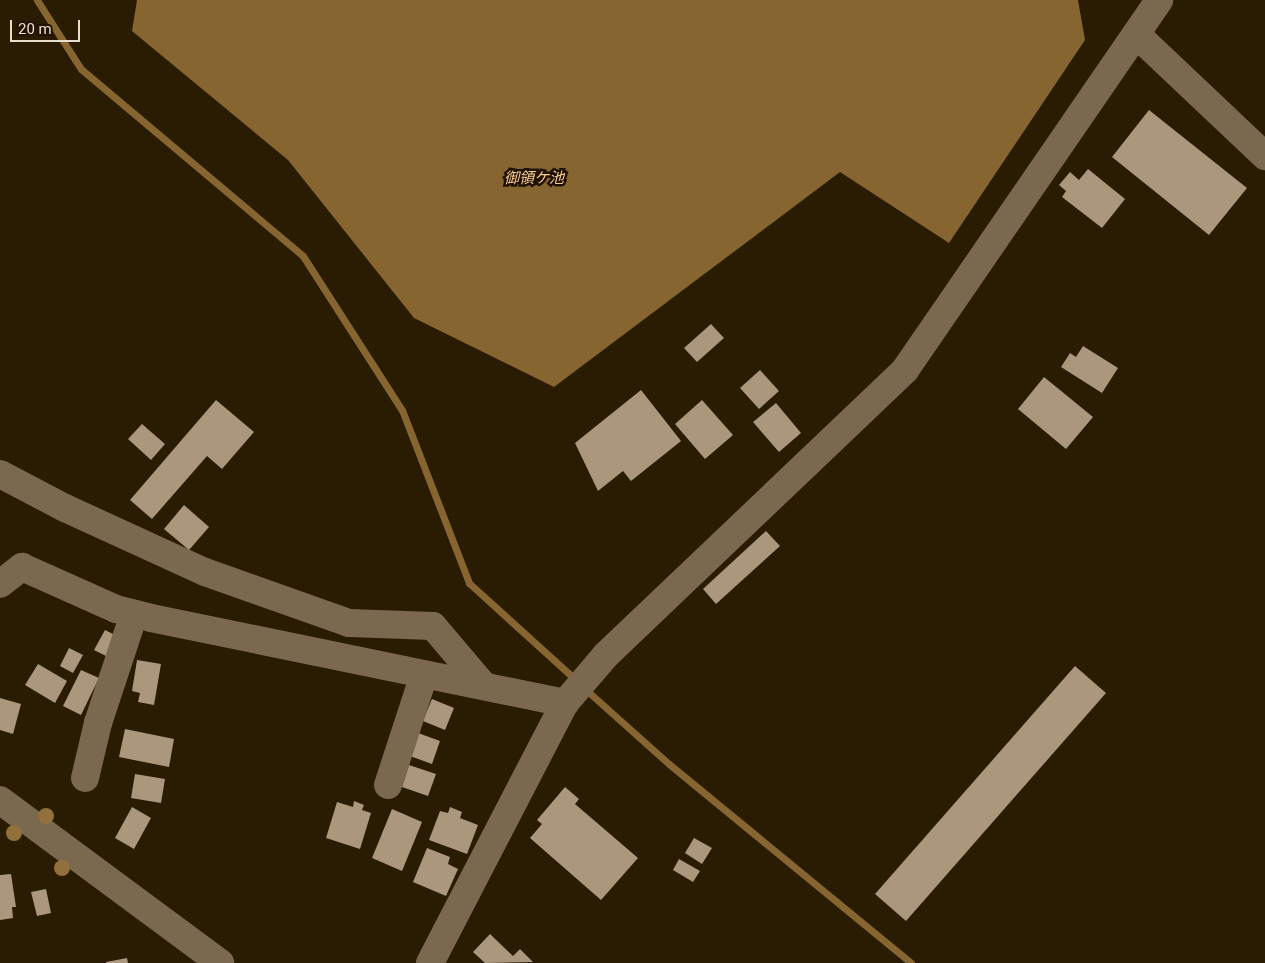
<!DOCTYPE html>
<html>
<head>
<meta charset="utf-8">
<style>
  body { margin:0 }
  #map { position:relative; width:1265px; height:963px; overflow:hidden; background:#2a1b03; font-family:Roboto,"Noto Sans JP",sans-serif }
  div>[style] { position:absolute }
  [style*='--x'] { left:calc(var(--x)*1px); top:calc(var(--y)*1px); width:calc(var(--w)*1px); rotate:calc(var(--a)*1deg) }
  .water>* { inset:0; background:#876531 }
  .stream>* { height:7px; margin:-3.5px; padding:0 3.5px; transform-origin:3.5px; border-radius:3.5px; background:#876531 }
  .building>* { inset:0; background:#ab977c }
  .minor>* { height:28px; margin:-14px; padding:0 14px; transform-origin:14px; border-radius:14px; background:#7b694f }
  .trees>* { width:16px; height:16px; margin:-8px; border-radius:50%; background:#92703b }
  span { translate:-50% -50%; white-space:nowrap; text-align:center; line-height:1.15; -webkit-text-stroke:5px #201100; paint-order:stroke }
  .water-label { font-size:15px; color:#f8cf93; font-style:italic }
  .scale { position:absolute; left:10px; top:20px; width:70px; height:22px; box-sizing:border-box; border:2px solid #e9dfd0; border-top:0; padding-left:6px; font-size:15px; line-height:18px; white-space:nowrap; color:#e9dfd0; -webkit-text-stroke:4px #201100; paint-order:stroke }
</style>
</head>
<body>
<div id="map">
  <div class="water">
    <div style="clip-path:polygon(137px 0,1078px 0,1085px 40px,949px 243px,840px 172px,554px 387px,414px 318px,288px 160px,132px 31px)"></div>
  </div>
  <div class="stream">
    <div style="--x:37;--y:0;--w:82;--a:57.5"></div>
    <div style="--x:81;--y:69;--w:290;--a:40.1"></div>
    <div style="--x:303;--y:256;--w:183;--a:57.3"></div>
    <div style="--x:402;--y:410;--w:186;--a:68.8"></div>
    <div style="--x:469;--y:583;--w:146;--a:42.2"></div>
    <div style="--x:584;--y:688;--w:114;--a:41.8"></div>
    <div style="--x:669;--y:764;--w:313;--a:39.4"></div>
  </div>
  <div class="building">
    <div style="clip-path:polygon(1149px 110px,1247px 188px,1209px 235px,1112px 157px)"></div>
    <div style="clip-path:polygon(1088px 169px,1125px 199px,1102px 228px,1062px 197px,1066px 191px,1059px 185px,1070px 172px,1079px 180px)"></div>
    <div style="clip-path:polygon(711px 324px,724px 338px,697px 362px,684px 348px)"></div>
    <div style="clip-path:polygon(1083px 346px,1118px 368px,1102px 393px,1061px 367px,1070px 353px,1076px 357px)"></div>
    <div style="clip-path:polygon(760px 370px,779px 391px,759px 409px,740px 388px)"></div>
    <div style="clip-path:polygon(1044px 377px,1093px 417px,1066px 449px,1018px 409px)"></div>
    <div style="clip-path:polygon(641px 390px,681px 441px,631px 481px,623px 471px,598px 491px,575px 443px)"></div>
    <div style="clip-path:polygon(216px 400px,254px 432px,222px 469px,207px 456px,152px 519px,130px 500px)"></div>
    <div style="clip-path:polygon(702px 400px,733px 435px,705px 459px,675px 424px)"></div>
    <div style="clip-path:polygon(776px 403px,801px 433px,779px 452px,753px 422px)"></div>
    <div style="clip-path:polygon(142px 424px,165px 444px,151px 460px,128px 439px)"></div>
    <div style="clip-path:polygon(184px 505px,209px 527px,189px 550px,164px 529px)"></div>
    <div style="clip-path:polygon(766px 531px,780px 546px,716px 604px,703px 589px)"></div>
    <div style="clip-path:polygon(105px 630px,117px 636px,106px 656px,94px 650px)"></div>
    <div style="clip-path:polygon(69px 648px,83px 655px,73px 673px,60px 666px)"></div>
    <div style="clip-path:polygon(137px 660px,161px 664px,154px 705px,138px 702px,140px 693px,132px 691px)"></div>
    <div style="clip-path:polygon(38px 664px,67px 681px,55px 703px,25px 685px)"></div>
    <div style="clip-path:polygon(1075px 666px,1106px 693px,906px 921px,875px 894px)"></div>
    <div style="clip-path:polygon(81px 670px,99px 678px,81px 715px,63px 706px)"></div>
    <div style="clip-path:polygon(0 698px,21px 704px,13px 734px,0 730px)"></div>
    <div style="clip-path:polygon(432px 699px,454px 708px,445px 730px,423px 721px)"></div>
    <div style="clip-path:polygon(125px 729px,174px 739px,169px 767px,119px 757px)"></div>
    <div style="clip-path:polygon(418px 733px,440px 741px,432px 764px,410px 756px)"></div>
    <div style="clip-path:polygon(409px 765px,436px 774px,428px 796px,402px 787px)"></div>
    <div style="clip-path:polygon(135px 774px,165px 779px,161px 803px,131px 798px)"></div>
    <div style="clip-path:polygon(565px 787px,579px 799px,575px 804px,638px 858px,601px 900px,530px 838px,542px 824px,537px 820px)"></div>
    <div style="clip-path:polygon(354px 801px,364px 805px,362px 810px,371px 813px,360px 849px,326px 838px,337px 802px,353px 807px)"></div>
    <div style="clip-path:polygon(132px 807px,151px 818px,134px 849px,115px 838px)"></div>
    <div style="clip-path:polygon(450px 807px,462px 812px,460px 818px,478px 825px,467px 854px,429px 840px,440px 811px,448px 813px)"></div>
    <div style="clip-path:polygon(392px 809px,422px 822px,402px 871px,372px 858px)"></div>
    <div style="clip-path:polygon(694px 838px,712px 848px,702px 864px,685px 853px)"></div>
    <div style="clip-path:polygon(427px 848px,450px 857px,448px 864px,458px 869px,446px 896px,413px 882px)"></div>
    <div style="clip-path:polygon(679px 859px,700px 871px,693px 882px,673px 870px)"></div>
    <div style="clip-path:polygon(11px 874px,16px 907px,12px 907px,13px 918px,0 920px,0 875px)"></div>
    <div style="clip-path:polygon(46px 889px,51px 913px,37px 916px,31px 892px)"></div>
    <div style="clip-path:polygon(490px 934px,513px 956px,520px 949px,533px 962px,485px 963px,473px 952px)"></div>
    <div style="clip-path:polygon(127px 958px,128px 963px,106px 963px,106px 962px)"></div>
  </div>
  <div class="minor">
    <div style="--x:1136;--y:34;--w:178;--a:43.4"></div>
    <div style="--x:0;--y:474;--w:73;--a:27.6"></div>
    <div style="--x:65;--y:508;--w:154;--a:24.6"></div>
    <div style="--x:205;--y:572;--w:153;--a:19.5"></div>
    <div style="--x:349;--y:623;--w:84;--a:2"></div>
    <div style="--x:433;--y:626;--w:77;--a:49.7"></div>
    <div style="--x:0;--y:584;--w:28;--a:-38"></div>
    <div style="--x:22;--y:567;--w:103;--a:24.1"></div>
    <div style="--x:116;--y:609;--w:36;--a:14"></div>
    <div style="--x:151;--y:618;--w:423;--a:11.6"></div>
    <div style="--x:85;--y:778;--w:57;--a:-76.7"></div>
    <div style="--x:98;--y:723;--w:115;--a:-71.7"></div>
    <div style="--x:388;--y:785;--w:116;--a:-71.9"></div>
    <div style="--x:0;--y:800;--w:274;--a:36.5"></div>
    <div style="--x:430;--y:963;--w:293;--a:-62.6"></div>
    <div style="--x:565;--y:703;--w:63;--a:-49.5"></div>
    <div style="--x:606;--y:655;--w:413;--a:-43.6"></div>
    <div style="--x:905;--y:370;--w:449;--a:-55.5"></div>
  </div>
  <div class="trees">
    <div style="left:46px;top:816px"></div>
    <div style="left:14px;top:833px"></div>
    <div style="left:62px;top:868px"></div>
  </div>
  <div class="water-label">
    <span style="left:534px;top:179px">御領ケ池</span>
  </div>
  <div class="scale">20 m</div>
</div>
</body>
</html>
